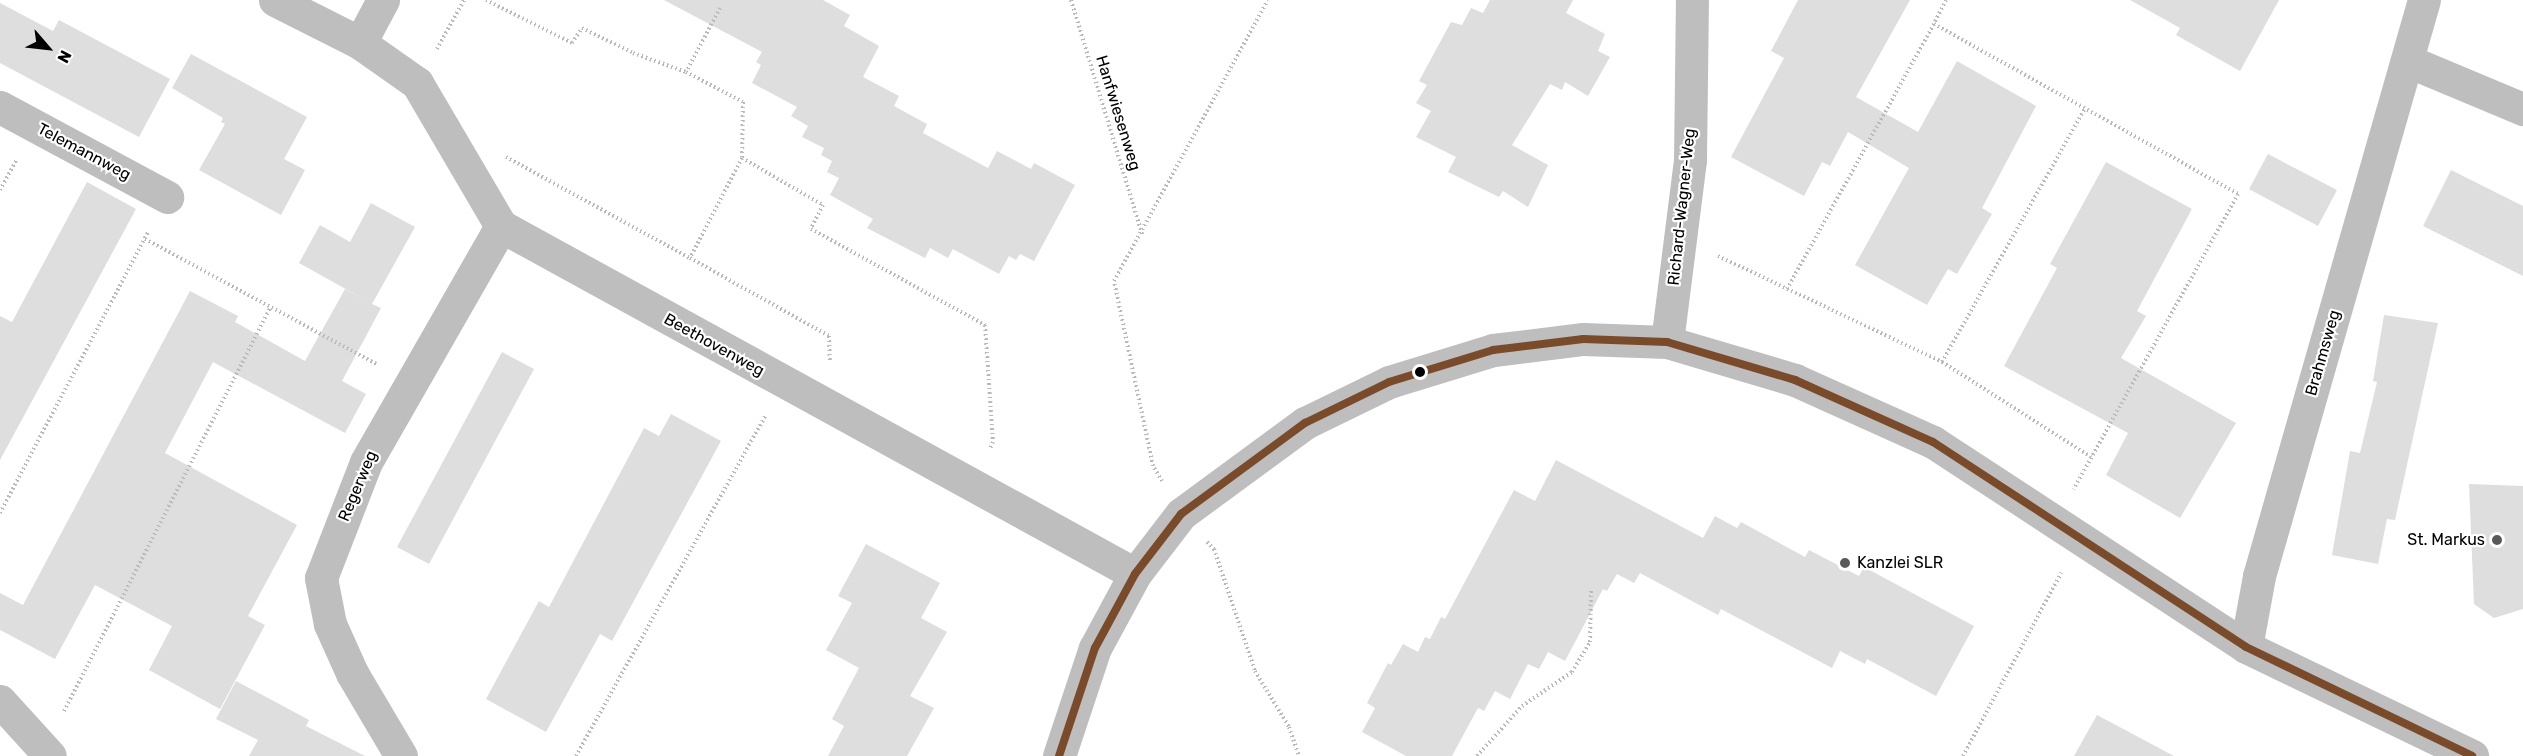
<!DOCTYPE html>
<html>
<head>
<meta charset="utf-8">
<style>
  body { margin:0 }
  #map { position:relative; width:2523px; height:756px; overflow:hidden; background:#fff; font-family:Rubik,sans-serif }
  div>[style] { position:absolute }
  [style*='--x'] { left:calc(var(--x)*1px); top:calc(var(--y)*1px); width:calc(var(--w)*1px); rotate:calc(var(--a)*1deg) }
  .building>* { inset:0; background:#dedede }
  .path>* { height:4px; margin-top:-2px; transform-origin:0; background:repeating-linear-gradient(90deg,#b9b9b9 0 1.5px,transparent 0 4.5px) }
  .minor>* { height:33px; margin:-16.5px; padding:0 16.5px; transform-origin:16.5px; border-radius:16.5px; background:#bebebe }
  .bus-1>* { height:8px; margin:-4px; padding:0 4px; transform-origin:4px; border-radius:4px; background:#7a4b2a }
  .dots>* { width:16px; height:16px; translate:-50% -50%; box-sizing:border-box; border:3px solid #fff; border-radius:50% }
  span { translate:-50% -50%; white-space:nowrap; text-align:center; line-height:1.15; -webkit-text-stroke:4.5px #fff; paint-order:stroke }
  .street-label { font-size:16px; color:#000 }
  .poi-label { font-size:16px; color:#000 }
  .right { translate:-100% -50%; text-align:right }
  .left { translate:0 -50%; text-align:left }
  .north { position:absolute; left:18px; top:18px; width:60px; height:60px; -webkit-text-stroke:4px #fff; paint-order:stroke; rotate:118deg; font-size:16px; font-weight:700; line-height:24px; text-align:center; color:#000 }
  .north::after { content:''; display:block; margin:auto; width:21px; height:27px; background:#000; clip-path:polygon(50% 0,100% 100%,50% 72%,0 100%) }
</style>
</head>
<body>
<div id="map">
  <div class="building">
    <div style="clip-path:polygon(664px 0,823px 0,850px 15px,844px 26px,879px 46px,863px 77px,899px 96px,894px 106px,927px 124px,923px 133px,988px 168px,997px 151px,1031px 169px,1034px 163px,1075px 185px,1034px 261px,1020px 254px,1016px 260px,1009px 256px,999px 274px,953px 249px,948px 258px,930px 248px,925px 258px,867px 228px,873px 219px,830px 195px,839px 178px,827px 172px,832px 161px,821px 155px,824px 148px,802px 137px,808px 126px,791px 116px,797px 107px,752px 83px,761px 65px,756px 62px,762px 52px)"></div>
    <div style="clip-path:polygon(1490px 0,1573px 0,1566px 13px,1605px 34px,1598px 51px,1610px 57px,1588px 96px,1565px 82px,1562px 90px,1550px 84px,1512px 145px,1548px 165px,1528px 207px,1503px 191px,1499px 197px,1448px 172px,1456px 157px,1416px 137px,1431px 111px,1416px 103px,1427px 85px,1419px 81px,1451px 22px,1462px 25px,1471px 8px,1483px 13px)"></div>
    <div style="clip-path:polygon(1798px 0,1910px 0,1856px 97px,1918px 132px,1957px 61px,2036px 106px,1982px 208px,1992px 214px,1957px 274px,1948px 269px,1927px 305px,1855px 265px,1909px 168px,1848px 132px,1830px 166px,1822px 162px,1804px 196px,1731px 157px,1784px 58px,1771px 51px)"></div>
    <div style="clip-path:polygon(2130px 0,2279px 0,2240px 71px,2176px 35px,2180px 28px)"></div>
    <div style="clip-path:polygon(0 3px,53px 31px,59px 20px,170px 79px,139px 137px,0 63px)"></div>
    <div style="clip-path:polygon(191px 54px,307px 117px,284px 159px,305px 170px,281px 215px,199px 170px,225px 124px,221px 122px,223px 118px,172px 88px)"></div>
    <div style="clip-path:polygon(2268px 154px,2337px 190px,2318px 226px,2249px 189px)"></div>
    <div style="clip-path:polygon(2106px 162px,2192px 209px,2137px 311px,2146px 316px,2121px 358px,2236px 423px,2180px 518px,2106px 475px,2128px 433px,2004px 366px,2057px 268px,2050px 264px)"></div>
    <div style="clip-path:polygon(2451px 170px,2523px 206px,2523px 276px,2423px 226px)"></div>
    <div style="clip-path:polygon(87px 182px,136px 209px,0 460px,0 316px,12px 322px)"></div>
    <div style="clip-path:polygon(371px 203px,415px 227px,372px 304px,381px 308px,342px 381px,366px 394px,345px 433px,213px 362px,165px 453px,297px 525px,248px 616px,265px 625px,220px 709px,149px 670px,172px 626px,95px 585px,55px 659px,0 630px,0 593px,23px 605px,190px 291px,238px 316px,235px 322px,305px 361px,345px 289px,369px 302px,299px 263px,320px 225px,350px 242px)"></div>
    <div style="clip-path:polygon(2384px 315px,2438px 323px,2395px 520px,2387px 519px,2378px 564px,2332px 555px,2350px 451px,2360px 453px,2377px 382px,2373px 381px)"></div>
    <div style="clip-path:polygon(502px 352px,534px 369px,429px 564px,397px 547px)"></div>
    <div style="clip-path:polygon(671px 414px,721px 441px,612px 641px,600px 634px,546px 732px,486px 699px,539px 601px,549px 607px,644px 428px,659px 436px)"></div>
    <div style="clip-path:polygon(1556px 460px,1703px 538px,1715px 516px,1737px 528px,1741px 522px,1805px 557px,1809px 550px,1859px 576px,1864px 567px,1974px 626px,1936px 696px,1867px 659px,1865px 664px,1840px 651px,1832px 668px,1721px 609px,1718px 615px,1640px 573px,1634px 583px,1617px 574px,1607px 591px,1603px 589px,1565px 661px,1548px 652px,1539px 669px,1528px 664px,1510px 699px,1495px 691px,1484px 711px,1478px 708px,1452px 756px,1406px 756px,1362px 732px,1375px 708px,1367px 703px,1388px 663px,1391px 665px,1403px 644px,1418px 652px,1425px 637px,1430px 639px,1441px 617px,1445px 619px,1514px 490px,1535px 501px)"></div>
    <div style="clip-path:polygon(2469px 484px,2523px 486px,2523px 609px,2494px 618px,2474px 604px)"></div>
    <div style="clip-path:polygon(866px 544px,940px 583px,921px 618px,947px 632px,910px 696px,934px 708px,907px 756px,828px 756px,844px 726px,832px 719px,859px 668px,826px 650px,852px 603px,838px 596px)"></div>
    <div style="clip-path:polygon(236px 681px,309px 720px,306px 726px,365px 756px,249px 756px,258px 740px,216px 719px)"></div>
    <div style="clip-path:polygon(2097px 715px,2174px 756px,2074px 756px)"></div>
  </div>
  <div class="path">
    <div style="--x:486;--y:0;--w:96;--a:26.6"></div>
    <div style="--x:572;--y:43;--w:18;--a:-56"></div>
    <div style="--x:582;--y:28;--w:57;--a:26.1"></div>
    <div style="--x:633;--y:53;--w:56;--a:19.7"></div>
    <div style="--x:1071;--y:0;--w:245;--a:73.1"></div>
    <div style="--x:1946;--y:0;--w:27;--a:117"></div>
    <div style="--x:1934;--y:24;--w:348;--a:29.2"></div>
    <div style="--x:2238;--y:194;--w:338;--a:119.1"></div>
    <div style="--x:720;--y:8;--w:72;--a:118"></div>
    <div style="--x:686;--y:72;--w:64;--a:27.8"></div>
    <div style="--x:743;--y:102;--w:56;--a:91"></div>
    <div style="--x:742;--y:158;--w:113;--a:117.5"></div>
    <div style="--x:690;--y:258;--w:159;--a:29.3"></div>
    <div style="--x:829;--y:336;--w:25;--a:88"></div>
    <div style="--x:437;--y:49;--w:56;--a:-61.1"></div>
    <div style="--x:506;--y:157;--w:210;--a:28.8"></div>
    <div style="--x:742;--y:158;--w:94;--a:30.1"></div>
    <div style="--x:823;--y:205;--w:27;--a:117"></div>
    <div style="--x:811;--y:229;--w:199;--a:28.9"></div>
    <div style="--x:985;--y:325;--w:117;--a:86.1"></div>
    <div style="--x:993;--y:442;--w:8;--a:113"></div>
    <div style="--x:0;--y:190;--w:35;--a:-61"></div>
    <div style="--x:145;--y:239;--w:263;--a:28.4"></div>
    <div style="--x:1718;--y:256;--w:248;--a:25.3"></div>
    <div style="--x:1942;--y:362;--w:177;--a:32.5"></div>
    <div style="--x:1787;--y:289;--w:303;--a:-61"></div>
    <div style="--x:1942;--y:362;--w:291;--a:-60.6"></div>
    <div style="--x:1162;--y:481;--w:17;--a:-121"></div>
    <div style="--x:1153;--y:466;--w:189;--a:-101.9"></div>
    <div style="--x:1114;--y:281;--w:320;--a:-61.3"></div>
    <div style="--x:0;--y:513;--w:318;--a:-62.2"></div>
    <div style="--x:1207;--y:542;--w:10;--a:45"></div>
    <div style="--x:1214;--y:549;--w:129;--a:71.4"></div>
    <div style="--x:1255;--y:671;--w:66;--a:58.7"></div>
    <div style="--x:1289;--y:727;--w:31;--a:71"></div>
    <div style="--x:64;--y:711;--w:454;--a:-62.9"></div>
    <div style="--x:576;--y:756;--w:389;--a:-60.9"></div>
    <div style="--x:1477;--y:756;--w:67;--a:-48"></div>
    <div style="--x:1522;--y:706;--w:60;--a:-34.2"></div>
    <div style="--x:1572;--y:672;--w:35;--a:-59"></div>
    <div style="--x:1590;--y:642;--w:52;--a:-88.9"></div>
    <div style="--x:1963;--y:756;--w:208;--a:-61.8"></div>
  </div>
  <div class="minor">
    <div style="--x:275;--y:0;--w:95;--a:26.8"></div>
    <div style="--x:360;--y:43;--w:70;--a:35.1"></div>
    <div style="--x:417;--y:83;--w:166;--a:59.6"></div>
    <div style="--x:501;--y:226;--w:723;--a:28.76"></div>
    <div style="--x:360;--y:43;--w:49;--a:-61.9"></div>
    <div style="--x:2408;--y:61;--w:125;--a:22.7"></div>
    <div style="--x:0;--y:107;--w:190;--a:28.3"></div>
    <div style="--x:1667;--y:342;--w:183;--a:-82.8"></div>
    <div style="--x:1690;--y:160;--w:160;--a:-89.3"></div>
    <div style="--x:2246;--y:647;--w:72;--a:-79.6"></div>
    <div style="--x:2259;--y:576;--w:599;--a:-74.02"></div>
    <div style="--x:0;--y:701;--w:74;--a:47.7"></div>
    <div style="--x:401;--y:756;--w:96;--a:-120.6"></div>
    <div style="--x:352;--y:673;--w:54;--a:-114.2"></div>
    <div style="--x:330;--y:624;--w:47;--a:-101.1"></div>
    <div style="--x:321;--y:578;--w:124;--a:-68.8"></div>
    <div style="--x:366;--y:462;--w:272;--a:-60.2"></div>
    <div style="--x:1059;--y:756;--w:114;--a:-71.6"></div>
    <div style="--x:1095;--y:648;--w:84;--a:-61.6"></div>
    <div style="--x:1135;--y:574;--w:76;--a:-52.5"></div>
    <div style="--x:1181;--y:514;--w:154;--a:-36.3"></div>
    <div style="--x:1305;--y:423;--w:93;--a:-26"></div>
    <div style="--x:1389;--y:382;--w:109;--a:-17.1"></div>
    <div style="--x:1493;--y:350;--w:91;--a:-7"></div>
    <div style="--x:1583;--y:339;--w:84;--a:2"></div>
    <div style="--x:1667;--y:342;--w:134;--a:16.5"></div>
    <div style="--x:1795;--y:380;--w:151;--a:24.2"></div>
    <div style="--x:1933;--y:442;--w:374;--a:33.2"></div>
    <div style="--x:2246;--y:647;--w:251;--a:25.7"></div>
  </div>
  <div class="bus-1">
    <div style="--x:1059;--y:756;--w:114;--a:-71.6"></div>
    <div style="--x:1095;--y:648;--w:84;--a:-61.6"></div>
    <div style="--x:1135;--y:574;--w:76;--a:-52.5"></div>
    <div style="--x:1181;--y:514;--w:154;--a:-36.3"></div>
    <div style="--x:1305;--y:423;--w:93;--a:-26"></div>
    <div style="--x:1389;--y:382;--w:109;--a:-17.1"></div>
    <div style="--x:1493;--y:350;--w:91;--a:-7"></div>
    <div style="--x:1583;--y:339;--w:84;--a:2"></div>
    <div style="--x:1667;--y:342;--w:134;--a:16.5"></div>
    <div style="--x:1795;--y:380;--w:151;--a:24.2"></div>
    <div style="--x:1933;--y:442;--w:374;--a:33.2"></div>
    <div style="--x:2246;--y:647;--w:251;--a:25.7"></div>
  </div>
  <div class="dots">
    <div style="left:1420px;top:372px;background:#000"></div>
    <div style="left:2497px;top:540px;background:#595959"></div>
    <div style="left:1845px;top:563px;background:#595959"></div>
  </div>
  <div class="street-label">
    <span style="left:1118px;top:113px;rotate:73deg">Hanfwiesenweg</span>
    <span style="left:84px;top:152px;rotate:28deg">Telemannweg</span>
    <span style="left:1682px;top:207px;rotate:-84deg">Richard-Wagner-Weg</span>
    <span style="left:714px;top:345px;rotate:29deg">Beethovenweg</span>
    <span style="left:2323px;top:353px;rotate:-74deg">Brahmsweg</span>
    <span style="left:358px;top:486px;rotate:-67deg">Regerweg</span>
  </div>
  <div class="poi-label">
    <span class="right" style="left:2485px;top:540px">St. Markus</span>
    <span class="left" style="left:1857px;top:563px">Kanzlei SLR</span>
  </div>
  <div class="north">N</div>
</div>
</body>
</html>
